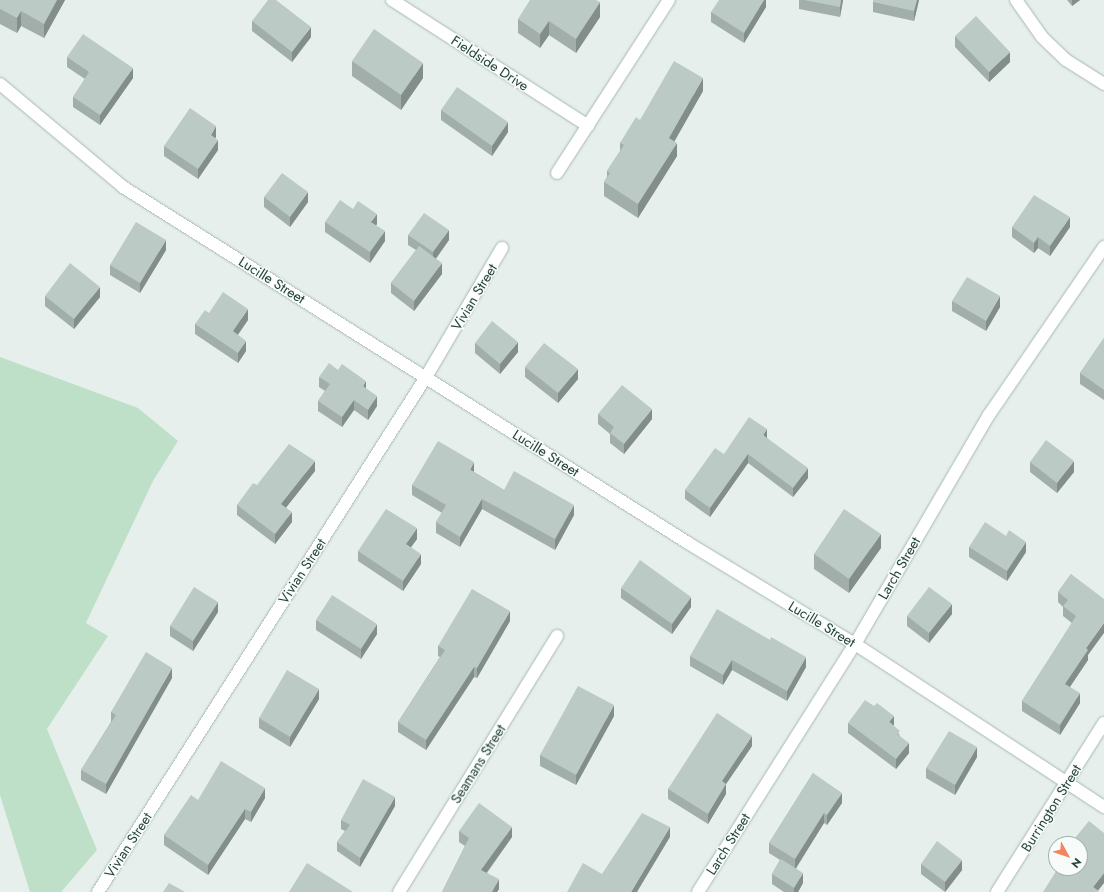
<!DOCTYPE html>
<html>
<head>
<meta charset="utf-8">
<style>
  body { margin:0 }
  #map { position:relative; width:1104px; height:892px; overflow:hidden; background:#e6efeb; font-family:Jost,sans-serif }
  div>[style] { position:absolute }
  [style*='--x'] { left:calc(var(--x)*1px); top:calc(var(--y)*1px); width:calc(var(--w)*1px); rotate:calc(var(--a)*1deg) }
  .green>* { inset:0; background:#bfe0c8 }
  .roads { filter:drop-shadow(0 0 1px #a8b8b2) drop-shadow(0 0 1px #a8b8b2) }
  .minor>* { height:12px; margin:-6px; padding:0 6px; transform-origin:6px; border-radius:6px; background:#fff }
  .wall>* { inset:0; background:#a1aea9 }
  .shaded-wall>* { inset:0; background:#838d89 }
  .building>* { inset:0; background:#bbcac4 }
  span { translate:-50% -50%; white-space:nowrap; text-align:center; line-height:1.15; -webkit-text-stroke:3px #f7fbf9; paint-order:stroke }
  .street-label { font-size:14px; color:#24423a }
  .north { position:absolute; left:1048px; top:836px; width:40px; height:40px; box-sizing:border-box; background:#f7fbf9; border:1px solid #a3b1ad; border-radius:50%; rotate:130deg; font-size:11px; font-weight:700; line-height:16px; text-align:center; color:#24423a }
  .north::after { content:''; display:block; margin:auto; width:14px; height:18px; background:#f4845f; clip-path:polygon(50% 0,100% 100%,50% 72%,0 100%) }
</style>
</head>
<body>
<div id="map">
  <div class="green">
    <div style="clip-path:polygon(0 357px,138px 408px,178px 441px,153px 481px,86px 623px,108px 636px,47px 729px,97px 850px,61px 892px,30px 892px,0 795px)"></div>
  </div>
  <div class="roads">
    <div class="minor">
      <div style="--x:392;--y:0;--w:233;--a:32.7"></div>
      <div style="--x:1016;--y:0;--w:45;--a:54.9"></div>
      <div style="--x:1042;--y:37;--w:33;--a:44"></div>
      <div style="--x:1066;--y:60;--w:45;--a:32.3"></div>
      <div style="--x:0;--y:84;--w:160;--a:39.9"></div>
      <div style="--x:123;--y:187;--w:668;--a:32.21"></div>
      <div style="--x:688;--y:543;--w:195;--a:31.2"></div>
      <div style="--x:855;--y:644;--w:298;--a:33.2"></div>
      <div style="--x:557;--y:173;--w:206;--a:-57.1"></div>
      <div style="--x:98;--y:892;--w:611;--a:-57.51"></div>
      <div style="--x:426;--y:377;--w:150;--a:-59.5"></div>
      <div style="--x:399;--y:892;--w:301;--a:-58.3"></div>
      <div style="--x:698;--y:892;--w:294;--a:-57.7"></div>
      <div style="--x:855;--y:644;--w:265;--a:-59.7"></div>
      <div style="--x:989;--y:415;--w:204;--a:-55.6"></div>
      <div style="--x:997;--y:892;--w:200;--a:-57.7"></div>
    </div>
  </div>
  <div class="wall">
    <div style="clip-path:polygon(0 0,65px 0,44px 38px,21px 26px,17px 33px,0 24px)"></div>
    <div style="clip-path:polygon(766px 0,766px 7px,744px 43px,711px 22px,711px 12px)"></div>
    <div style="clip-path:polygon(799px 0,843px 0,840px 17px,799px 9px)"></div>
    <div style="clip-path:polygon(873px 0,919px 0,914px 21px,873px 12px)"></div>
    <div style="clip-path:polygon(1067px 0,1080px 0,1072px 6px)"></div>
    <div style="clip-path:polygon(600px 17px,576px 53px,549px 35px,540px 48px,518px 33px,518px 19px)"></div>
    <div style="clip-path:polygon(252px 21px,311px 37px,292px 62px,252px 31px)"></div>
    <div style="clip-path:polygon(955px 36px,1010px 62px,989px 82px,955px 47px)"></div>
    <div style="clip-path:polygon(67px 57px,133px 78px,100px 125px,73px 107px,73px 97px,85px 79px,67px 67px)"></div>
    <div style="clip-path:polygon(352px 61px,423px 78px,401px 110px,352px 76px)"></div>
    <div style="clip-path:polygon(703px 91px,674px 141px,677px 156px,638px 218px,604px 196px,604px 182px,607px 177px,607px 171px,620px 151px,620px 143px,640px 120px)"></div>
    <div style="clip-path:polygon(441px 110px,508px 132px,492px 156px,441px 120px)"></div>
    <div style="clip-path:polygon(216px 137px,215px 138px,218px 150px,198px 179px,164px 156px,164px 146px)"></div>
    <div style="clip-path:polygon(264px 197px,308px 202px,290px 227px,264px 207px)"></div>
    <div style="clip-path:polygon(353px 209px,377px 224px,376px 225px,385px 241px,370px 263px,325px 232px,325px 222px)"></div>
    <div style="clip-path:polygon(1012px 227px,1070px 227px,1050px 256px,1038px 248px,1034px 253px,1012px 237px)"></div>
    <div style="clip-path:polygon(408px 235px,449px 240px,436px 259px,442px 274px,414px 311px,391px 293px,391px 283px,416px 250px,408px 245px)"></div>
    <div style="clip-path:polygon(166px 250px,140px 293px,110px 275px,110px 265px)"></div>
    <div style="clip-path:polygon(45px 296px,100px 297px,74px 329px,45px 306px)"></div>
    <div style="clip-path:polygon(952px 301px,1000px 307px,986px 331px,952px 311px)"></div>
    <div style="clip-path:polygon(209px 313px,248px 320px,238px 335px,246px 351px,238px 363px,195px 334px,195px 324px)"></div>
    <div style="clip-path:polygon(1104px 338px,1104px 400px,1080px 384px,1080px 373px)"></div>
    <div style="clip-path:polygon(475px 343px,518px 352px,500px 374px,475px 353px)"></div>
    <div style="clip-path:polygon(525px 367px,578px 379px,558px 403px,525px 377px)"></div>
    <div style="clip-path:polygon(319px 377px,366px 389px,377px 406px,368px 420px,354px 410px,342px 427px,318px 411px,318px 401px,325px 391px,319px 387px)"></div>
    <div style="clip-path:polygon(598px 414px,652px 419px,624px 454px,610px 443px,610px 434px,598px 424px)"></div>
    <div style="clip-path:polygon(767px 438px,808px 478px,793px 497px,748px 463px,710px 517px,685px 499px,685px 490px,724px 454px)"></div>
    <div style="clip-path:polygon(1030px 462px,1074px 472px,1057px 493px,1030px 472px)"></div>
    <div style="clip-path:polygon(315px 471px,286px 507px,292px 522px,275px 544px,237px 515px,237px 505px,257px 485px)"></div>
    <div style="clip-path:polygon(474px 472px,504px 490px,574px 515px,555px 550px,482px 509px,460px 547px,436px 533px,436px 522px,442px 513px,412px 495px,412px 485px)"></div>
    <div style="clip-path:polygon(417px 539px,411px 547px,421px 564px,403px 591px,358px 561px,358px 551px)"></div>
    <div style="clip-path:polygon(969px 547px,1026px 552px,1007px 581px,969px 557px)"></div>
    <div style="clip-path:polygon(881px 548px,849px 593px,814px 569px,814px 554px)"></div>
    <div style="clip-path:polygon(1071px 574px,1088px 655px,1088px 660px,1070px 687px,1080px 703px,1060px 735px,1022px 711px,1022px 701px,1072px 623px,1063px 616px,1063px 607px,1058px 602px,1058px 592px)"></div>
    <div style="clip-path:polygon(621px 588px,691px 607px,672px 634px,621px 598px)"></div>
    <div style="clip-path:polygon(218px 612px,193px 651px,170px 636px,170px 626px)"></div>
    <div style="clip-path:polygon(952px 614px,929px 643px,907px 626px,907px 616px)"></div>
    <div style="clip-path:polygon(316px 620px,377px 634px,361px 659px,316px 630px)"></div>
    <div style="clip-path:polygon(510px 621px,477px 678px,474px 677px,426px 750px,398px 732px,398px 722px,440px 657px,438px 656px,438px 646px)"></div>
    <div style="clip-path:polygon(690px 656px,806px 667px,787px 701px,732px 670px,723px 685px,690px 666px)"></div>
    <div style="clip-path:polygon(172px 678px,106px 794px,81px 780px,81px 770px,111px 722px,111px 712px)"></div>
    <div style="clip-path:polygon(319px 699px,290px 747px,259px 728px,259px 718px)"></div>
    <div style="clip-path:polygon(614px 716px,576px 785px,540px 766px,540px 755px)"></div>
    <div style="clip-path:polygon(848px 723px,894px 726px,900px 736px,909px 753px,896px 769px,848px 733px)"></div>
    <div style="clip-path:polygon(752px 746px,726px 784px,726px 794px,708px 824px,668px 799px,668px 789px)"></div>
    <div style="clip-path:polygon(977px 757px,955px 795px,926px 778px,926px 768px)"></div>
    <div style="clip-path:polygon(813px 773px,842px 803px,827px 825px,824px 823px,795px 868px,803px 883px,798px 892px,784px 892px,772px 884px,772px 874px,780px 860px,769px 853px,769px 843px)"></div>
    <div style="clip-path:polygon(265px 798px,251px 822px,245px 819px,208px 875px,164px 845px,164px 835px,198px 800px)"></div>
    <div style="clip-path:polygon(395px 806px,360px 867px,337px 851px,337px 842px,345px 831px,341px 829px,341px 820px)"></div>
    <div style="clip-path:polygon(459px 831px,512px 837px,487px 873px,499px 889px,497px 892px,442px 892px,465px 846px,459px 842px)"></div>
    <div style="clip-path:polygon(921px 864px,962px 870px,945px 892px,921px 874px)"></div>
  </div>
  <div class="shaded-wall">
    <div style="clip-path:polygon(57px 0,65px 0,44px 38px,44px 24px)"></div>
    <div style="clip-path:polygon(764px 0,766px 0,766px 7px,744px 43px,744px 33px)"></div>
    <div style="clip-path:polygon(841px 0,843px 0,840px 17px,840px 7px)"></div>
    <div style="clip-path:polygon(917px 0,919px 0,914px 21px,914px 11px)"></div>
    <div style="clip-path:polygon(1072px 0,1080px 0,1072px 6px)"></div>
    <div style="clip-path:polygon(600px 2px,600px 17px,576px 53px,576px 39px)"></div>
    <div style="clip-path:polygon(21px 11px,21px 26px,17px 33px,17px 18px)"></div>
    <div style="clip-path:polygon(549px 21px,549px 35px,540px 48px,540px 34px)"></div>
    <div style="clip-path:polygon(311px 27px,311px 37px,292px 62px,292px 52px)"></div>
    <div style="clip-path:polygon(1010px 52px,1010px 62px,989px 82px,989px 72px)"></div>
    <div style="clip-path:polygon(423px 63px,423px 78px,401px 110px,401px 95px)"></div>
    <div style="clip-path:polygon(133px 68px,133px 78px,100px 125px,100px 115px)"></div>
    <div style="clip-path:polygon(703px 78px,703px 91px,669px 151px,669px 138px)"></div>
    <div style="clip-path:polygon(508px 122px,508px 132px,492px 156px,492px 146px)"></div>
    <div style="clip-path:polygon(216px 126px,216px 137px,211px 145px,211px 135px)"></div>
    <div style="clip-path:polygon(218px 140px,218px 150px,198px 179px,198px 169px)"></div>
    <div style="clip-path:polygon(677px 143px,677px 156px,638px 218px,638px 204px)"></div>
    <div style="clip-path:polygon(308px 192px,308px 202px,290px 227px,290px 217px)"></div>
    <div style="clip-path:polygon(377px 214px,377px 224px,371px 232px,371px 222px)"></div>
    <div style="clip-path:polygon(1070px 217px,1070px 227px,1050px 256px,1050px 246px)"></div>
    <div style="clip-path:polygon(449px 230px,449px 240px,433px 262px,433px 252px)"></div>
    <div style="clip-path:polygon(385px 231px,385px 241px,370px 263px,370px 252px)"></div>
    <div style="clip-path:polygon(1038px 237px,1038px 248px,1034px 253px,1034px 243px)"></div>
    <div style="clip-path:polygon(166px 240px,166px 250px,140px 293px,140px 283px)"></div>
    <div style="clip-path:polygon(442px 263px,442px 274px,414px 311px,414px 301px)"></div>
    <div style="clip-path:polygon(100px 287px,100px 297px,74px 329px,74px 319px)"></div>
    <div style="clip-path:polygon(1000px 296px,1000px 307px,986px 331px,986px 321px)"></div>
    <div style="clip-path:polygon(248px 309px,248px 320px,233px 341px,233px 331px)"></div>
    <div style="clip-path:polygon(246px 341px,246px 351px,238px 363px,238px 353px)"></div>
    <div style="clip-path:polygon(518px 342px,518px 352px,500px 374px,500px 364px)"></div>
    <div style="clip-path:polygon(578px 369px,578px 379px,558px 403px,558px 393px)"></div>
    <div style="clip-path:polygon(366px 381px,366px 391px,363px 386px)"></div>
    <div style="clip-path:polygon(377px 396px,377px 406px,368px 420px,368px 410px)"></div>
    <div style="clip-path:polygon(354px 400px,354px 410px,342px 427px,342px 417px)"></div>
    <div style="clip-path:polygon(652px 409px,652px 419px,624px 454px,624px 444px)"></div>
    <div style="clip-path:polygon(767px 429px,767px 439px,763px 435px)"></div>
    <div style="clip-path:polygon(748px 454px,748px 463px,710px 517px,710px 508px)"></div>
    <div style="clip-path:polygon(315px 461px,315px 471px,281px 514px,281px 504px)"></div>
    <div style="clip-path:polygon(1074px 461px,1074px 472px,1057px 493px,1057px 483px)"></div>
    <div style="clip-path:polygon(474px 462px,474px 472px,470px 470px)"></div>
    <div style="clip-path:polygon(808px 468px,808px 478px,793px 497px,793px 488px)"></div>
    <div style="clip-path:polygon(482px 499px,482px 509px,460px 547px,460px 537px)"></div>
    <div style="clip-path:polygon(574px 505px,574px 515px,555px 550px,555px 539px)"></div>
    <div style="clip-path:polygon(292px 512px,292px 522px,275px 544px,275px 534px)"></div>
    <div style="clip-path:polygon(417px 528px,417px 539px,406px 554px,406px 544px)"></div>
    <div style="clip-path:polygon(881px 534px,881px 548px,849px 593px,849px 579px)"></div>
    <div style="clip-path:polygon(1026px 542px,1026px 552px,1007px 581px,1007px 571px)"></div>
    <div style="clip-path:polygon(421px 554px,421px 564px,403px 591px,403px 581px)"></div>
    <div style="clip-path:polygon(691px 597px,691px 607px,672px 634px,672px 624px)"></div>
    <div style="clip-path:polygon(218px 602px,218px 612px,193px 651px,193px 641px)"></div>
    <div style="clip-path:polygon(952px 604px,952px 614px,929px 643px,929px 633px)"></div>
    <div style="clip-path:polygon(510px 611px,510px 621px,477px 678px,477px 668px)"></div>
    <div style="clip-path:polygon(1104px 623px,1104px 633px,1088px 655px,1088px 660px,1065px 694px,1065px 684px,1086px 648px)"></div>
    <div style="clip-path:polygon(377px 624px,377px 634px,361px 659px,361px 649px)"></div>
    <div style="clip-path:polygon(806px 657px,806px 667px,787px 701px,787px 691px)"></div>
    <div style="clip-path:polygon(732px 660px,732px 670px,723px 685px,723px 675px)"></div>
    <div style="clip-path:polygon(474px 667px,474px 677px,426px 750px,426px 740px)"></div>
    <div style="clip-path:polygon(172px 668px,172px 678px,106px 794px,106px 784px)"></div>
    <div style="clip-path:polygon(319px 689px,319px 699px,290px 747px,290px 737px)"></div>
    <div style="clip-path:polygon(1080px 693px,1080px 703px,1060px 735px,1060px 725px)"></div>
    <div style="clip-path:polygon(614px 705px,614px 716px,576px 785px,576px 775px)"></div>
    <div style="clip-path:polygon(894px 716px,894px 726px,889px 722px)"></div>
    <div style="clip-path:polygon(752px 736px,752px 746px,726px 784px,726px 794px,708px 824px,708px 814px,722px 781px)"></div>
    <div style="clip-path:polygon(909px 743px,909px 753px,896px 769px,896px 759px)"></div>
    <div style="clip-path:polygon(977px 747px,977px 757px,955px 795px,955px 785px)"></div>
    <div style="clip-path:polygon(265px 788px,265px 798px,251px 822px,251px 812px)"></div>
    <div style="clip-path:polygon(842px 793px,842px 803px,827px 825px,827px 815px)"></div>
    <div style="clip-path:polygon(395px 797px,395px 806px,360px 867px,360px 858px)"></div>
    <div style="clip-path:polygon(245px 809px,245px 819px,208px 875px,208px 865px)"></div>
    <div style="clip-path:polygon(824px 813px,824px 823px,795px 870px,795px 859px)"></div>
    <div style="clip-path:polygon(512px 827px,512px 837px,481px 880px,481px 870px)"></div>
    <div style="clip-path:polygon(670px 827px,670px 837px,637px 892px,631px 892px)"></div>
    <div style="clip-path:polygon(962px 860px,962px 870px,945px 892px,945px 882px)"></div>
    <div style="clip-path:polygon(803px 873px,803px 883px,798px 892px,794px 892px,794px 888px)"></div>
    <div style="clip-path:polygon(1104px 873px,1104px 883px,1097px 892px,1093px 887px)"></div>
    <div style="clip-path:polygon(499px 879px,499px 889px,497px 892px,492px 892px)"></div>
  </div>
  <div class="building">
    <div style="clip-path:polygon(0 0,57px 0,44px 24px,21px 11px,17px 18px,0 9px)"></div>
    <div style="clip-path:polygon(268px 0,276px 0,311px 27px,292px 52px,252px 21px)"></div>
    <div style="clip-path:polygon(530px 0,596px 0,600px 2px,576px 39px,549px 21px,540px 34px,518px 19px)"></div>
    <div style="clip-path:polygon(719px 0,764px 0,744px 33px,711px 12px)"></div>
    <div style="clip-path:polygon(804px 0,841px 0,840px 7px)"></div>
    <div style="clip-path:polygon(873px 0,917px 0,914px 11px,873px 2px)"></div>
    <div style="clip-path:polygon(976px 16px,1010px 52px,989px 72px,955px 36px)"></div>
    <div style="clip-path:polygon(374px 29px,423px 63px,401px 95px,352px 61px)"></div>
    <div style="clip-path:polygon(83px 34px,133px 68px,100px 115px,73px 97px,89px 72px,67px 57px)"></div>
    <div style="clip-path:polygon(674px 61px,703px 78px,669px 138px,677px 143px,638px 204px,604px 182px,610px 173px,607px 171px,624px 145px,620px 143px,636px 117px,640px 120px)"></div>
    <div style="clip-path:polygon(457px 87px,508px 122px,492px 146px,441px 110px)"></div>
    <div style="clip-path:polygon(190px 108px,216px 126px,211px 135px,218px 140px,198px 169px,164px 146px)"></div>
    <div style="clip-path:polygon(282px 173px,308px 192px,290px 217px,264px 197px)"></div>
    <div style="clip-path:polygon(1034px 195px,1070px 217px,1050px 246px,1038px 237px,1034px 243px,1012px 227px)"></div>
    <div style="clip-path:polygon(340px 200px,353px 209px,358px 201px,377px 214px,371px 222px,385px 231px,370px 252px,325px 222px)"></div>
    <div style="clip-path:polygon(424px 213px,449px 230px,433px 252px,408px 235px)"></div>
    <div style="clip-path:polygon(136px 222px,166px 240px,140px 283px,110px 265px)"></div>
    <div style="clip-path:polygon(419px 246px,442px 263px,414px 301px,391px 283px)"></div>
    <div style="clip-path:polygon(70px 263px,100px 287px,74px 319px,45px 296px)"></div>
    <div style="clip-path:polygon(967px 277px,1000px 296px,986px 321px,952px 301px)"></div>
    <div style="clip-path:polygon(223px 292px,248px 309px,233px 331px,246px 341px,238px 353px,195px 324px,205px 310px,209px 313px)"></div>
    <div style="clip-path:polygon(492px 321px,518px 342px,500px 364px,475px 343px)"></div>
    <div style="clip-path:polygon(1104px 338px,1104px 390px,1080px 373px)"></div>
    <div style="clip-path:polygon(544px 343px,578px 369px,558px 393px,525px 367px)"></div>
    <div style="clip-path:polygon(329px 363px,338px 370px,342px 364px,366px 381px,363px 386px,377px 396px,368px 410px,354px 400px,342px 417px,318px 401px,330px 384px,319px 377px)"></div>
    <div style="clip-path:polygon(622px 385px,652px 409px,624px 444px,610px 433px,614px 427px,598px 414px)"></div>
    <div style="clip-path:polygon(749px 417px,767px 429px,763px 435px,808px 468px,793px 488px,748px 454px,710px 508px,685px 490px,715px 448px,724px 454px)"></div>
    <div style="clip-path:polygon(1046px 440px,1074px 461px,1057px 483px,1030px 462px)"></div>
    <div style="clip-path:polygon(438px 441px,474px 462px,470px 470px,504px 490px,514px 471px,574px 505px,555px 539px,482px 499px,460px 537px,436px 522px,446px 505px,412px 485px)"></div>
    <div style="clip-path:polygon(289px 444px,315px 461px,281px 504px,292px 512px,275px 534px,237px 505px,253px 483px,257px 485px)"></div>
    <div style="clip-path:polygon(386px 509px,417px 528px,406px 544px,421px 554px,403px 581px,358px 551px)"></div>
    <div style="clip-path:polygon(844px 509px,881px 534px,849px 579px,814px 554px)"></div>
    <div style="clip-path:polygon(985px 522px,1006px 536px,1009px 530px,1026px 542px,1007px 571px,969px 547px)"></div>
    <div style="clip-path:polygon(640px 560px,691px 597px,672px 624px,621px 588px)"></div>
    <div style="clip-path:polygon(1071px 574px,1104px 599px,1104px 623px,1086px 648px,1088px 650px,1065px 684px,1080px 693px,1060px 725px,1022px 701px,1076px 616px,1063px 606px,1068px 600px,1058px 592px)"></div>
    <div style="clip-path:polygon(194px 587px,218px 602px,193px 641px,170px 626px)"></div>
    <div style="clip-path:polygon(929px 587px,952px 604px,929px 633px,907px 616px)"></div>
    <div style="clip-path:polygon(472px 589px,510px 611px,477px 668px,474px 667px,426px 740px,398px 722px,445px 650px,438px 646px)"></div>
    <div style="clip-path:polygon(332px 595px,377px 624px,361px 649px,316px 620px)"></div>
    <div style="clip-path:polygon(717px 609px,770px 640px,771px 637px,806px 657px,787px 691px,732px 660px,723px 675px,690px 656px)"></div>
    <div style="clip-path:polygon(146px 652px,172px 668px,106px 784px,81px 770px,116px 715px,111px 712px)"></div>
    <div style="clip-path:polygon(287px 670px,319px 689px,290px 737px,259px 718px)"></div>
    <div style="clip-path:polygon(578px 686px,614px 705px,576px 775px,540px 755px)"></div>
    <div style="clip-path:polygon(865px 700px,874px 706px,877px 703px,894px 716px,889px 722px,900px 731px,897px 734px,909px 743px,896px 759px,848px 723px)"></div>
    <div style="clip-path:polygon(717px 713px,752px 736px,722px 781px,726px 784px,708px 814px,668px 789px)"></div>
    <div style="clip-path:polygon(949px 731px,977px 747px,955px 785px,926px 768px)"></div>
    <div style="clip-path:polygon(221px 761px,265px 788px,251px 812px,245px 809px,208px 865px,164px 835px,191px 795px,198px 800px)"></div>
    <div style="clip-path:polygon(813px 773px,842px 793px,827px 815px,824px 813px,795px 859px,769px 843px)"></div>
    <div style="clip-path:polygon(363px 779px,395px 797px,360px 858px,337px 842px,350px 825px,341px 820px)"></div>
    <div style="clip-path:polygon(479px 803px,512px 827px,481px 870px,499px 879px,492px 892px,442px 892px,469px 838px,459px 831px)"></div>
    <div style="clip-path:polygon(642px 813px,670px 827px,631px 892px,567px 892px,583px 863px,602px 874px)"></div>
    <div style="clip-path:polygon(1089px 821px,1104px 833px,1104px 873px,1093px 887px,1099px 891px,1098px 892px,1043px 892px,1058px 868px,1080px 868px,1080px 844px,1070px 844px)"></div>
    <div style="clip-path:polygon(937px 841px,962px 860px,945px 882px,921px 864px)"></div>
    <div style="clip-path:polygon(781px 859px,803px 873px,794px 888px,772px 874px)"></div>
    <div style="clip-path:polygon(307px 863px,353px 892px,289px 892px)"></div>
    <div style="clip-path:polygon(169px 883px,185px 892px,163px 892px)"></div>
  </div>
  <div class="street-label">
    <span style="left:490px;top:63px;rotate:33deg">Fieldside Drive</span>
    <span style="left:272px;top:280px;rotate:32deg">Lucille Street</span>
    <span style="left:474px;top:297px;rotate:-59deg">Vivian Street</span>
    <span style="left:546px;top:453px;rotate:32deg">Lucille Street</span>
    <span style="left:899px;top:568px;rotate:-60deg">Larch Street</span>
    <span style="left:302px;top:571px;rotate:-57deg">Vivian Street</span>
    <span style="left:822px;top:624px;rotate:31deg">Lucille Street</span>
    <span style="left:478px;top:764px;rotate:-58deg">Seamans Street</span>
    <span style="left:1051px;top:808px;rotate:-58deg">Burrington Street</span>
    <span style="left:728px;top:844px;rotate:-58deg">Larch Street</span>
    <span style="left:128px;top:845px;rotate:-57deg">Vivian Street</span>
  </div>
  <div class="north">N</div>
</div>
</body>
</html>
